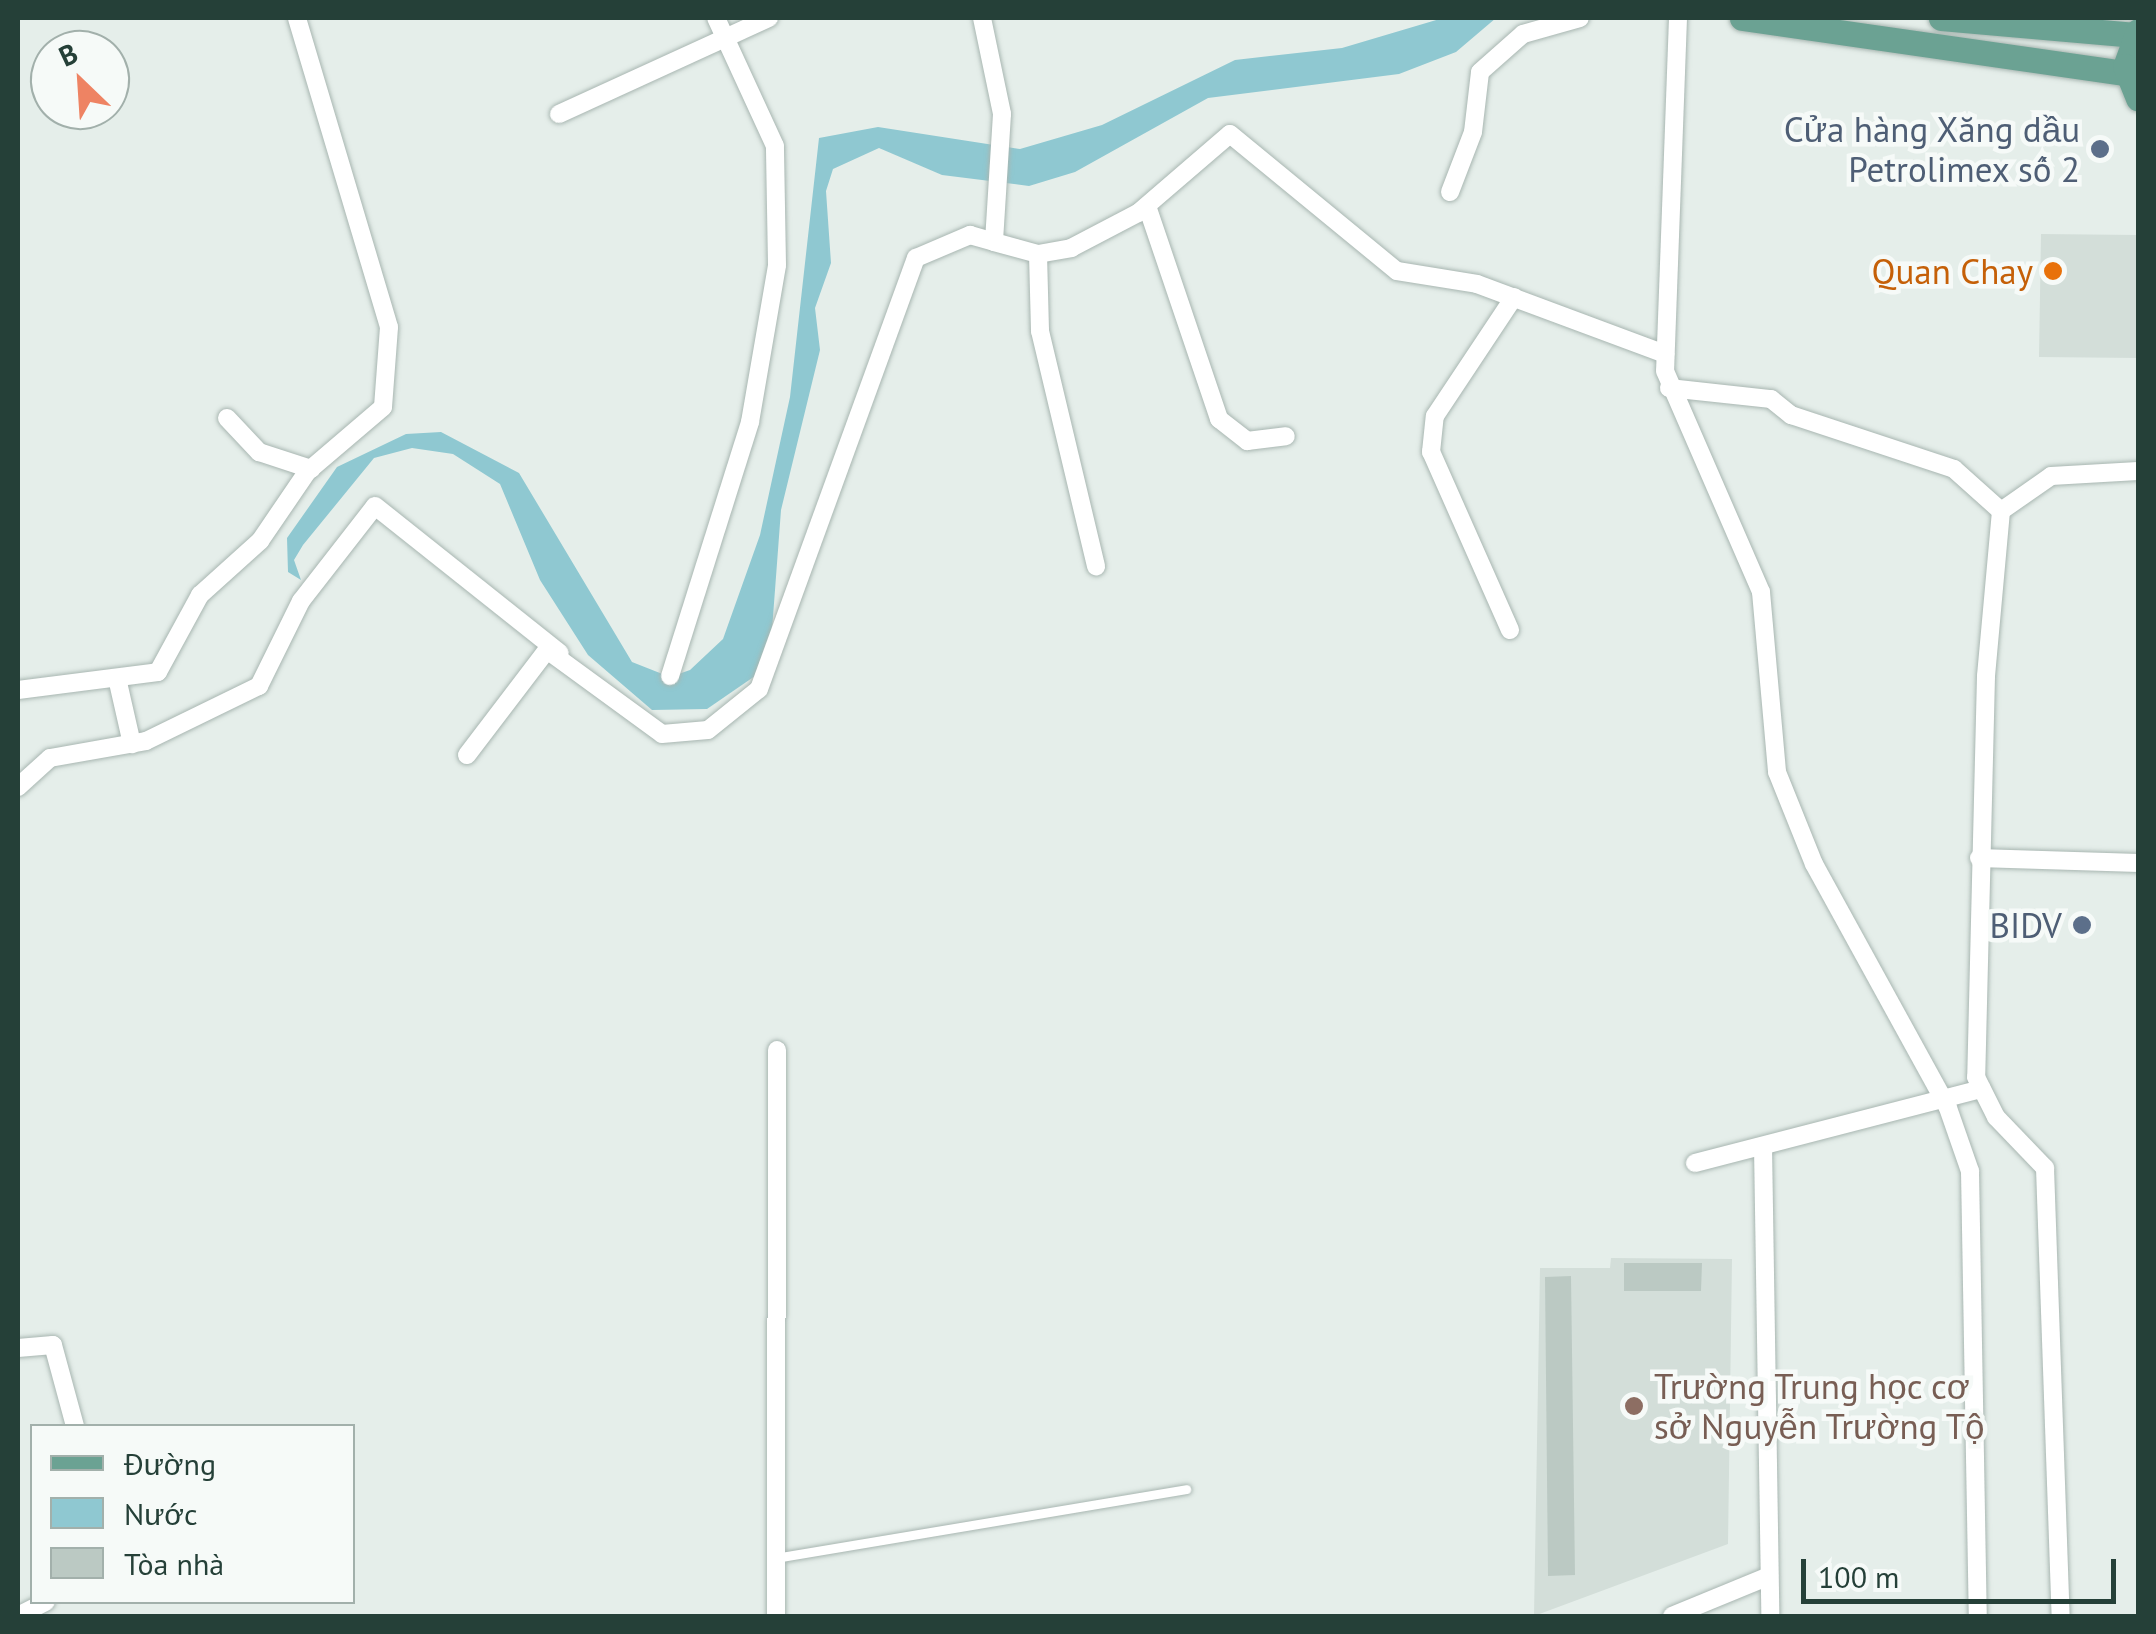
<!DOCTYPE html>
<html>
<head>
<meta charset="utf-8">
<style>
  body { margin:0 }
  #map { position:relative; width:2156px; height:1634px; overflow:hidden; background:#e5eeea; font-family:"PT Sans",sans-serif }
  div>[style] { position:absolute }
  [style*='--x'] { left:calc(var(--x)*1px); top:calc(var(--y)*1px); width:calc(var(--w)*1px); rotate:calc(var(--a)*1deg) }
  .built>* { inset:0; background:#d3ded9 }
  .water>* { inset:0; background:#8fc8d1 }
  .building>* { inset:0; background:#bbc9c3 }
  .roads { filter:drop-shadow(0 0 2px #a8b6b1) drop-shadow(0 0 2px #a8b6b1) }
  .lane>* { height:9px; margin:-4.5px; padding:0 4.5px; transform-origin:4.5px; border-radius:4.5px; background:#fff }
  .street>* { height:18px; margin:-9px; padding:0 9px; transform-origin:9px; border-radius:9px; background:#fff }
  .primary>* { height:25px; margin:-12.5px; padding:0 12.5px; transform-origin:12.5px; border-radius:12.5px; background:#6ba293 }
  .dots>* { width:28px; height:28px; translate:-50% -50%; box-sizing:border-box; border:5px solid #f6faf8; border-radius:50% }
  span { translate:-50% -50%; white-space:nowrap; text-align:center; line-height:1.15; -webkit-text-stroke:9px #f6faf8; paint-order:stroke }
  .service-label { font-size:35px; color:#4e5e75 }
  .right { translate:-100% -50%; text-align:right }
  .food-label { font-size:35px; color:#c56008 }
  .education-label { font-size:35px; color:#785e54 }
  .left { translate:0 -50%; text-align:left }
  .frame { position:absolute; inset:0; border:20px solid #254038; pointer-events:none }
  .legend { position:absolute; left:30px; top:1424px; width:325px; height:180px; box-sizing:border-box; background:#f6faf8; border:2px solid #a2b0ab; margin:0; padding:12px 18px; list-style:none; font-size:30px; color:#254038 }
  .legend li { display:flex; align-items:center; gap:20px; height:50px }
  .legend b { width:50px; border:2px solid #a2b0ab }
  .north { position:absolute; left:30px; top:30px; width:100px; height:100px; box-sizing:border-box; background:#f6faf8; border:2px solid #a2b0ab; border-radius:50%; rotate:335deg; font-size:28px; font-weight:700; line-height:40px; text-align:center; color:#254038 }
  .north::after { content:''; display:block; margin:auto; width:35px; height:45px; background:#ee8363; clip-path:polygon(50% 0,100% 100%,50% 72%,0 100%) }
  .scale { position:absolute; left:1801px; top:1559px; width:315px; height:45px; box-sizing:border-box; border:5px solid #254038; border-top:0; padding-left:12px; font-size:30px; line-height:35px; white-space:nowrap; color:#254038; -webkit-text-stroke:8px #f6faf8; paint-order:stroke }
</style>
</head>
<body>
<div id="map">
  <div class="built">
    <div style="clip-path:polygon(2041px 234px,2138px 235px,2138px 358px,2039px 357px)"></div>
    <div style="clip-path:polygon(1611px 1258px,1732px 1259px,1728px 1544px,1534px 1616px,1540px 1268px,1610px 1268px)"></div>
  </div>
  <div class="water">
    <div style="clip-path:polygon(1443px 18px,1496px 18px,1456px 52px,1399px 74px,1208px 98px,1075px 172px,1029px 186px,942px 175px,879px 148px,833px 169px,826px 191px,831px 263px,815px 308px,820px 350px,781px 510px,772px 630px,755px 676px,707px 709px,652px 710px,588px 655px,540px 580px,500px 484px,453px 454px,412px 448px,374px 458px,303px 545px,294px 560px,301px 580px,288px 572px,287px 538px,337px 467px,406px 434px,441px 432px,519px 473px,632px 662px,670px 677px,690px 670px,723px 639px,760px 535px,790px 397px,819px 138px,878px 127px,1020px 149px,1102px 125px,1235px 60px,1342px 48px)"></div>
  </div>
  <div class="building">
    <div style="clip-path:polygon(1624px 1263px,1702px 1263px,1701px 1291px,1624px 1291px)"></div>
    <div style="clip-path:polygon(1571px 1276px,1575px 1575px,1548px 1576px,1545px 1277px)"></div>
  </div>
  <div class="roads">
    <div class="lane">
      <div style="--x:775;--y:1558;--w:417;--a:-9.5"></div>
    </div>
    <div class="street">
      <div style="--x:982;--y:18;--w:98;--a:78.2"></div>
      <div style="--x:1002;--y:114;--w:128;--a:93.6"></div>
      <div style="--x:994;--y:242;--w:46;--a:15.3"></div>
      <div style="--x:1038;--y:254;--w:77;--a:88.5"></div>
      <div style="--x:1040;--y:331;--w:242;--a:76.6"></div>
      <div style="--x:1678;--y:18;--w:353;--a:92.1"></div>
      <div style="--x:1665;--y:371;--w:241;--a:66.5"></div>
      <div style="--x:1761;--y:592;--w:181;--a:84.9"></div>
      <div style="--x:1777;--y:772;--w:99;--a:68.1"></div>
      <div style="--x:1814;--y:864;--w:278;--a:61.2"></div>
      <div style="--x:1948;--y:1108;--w:67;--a:70.8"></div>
      <div style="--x:1970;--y:1171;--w:445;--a:89"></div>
      <div style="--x:559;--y:114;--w:231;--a:-24.6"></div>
      <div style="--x:1450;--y:192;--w:64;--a:-69"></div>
      <div style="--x:1473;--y:132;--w:60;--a:-83.3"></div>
      <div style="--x:1480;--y:72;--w:57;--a:-41.5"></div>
      <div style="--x:1523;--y:34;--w:59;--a:-15.7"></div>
      <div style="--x:1147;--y:206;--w:225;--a:71.3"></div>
      <div style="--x:1219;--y:419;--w:36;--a:38"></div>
      <div style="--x:1247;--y:441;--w:39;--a:-7"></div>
      <div style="--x:1038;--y:254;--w:34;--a:-10"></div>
      <div style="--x:1071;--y:248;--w:76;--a:-27.6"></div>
      <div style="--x:1138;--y:213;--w:121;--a:-40.7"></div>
      <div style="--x:1230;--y:134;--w:216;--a:39.4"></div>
      <div style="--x:1397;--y:271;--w:81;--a:9.2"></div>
      <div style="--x:1477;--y:284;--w:201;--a:20.4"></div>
      <div style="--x:1669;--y:388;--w:103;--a:6.2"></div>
      <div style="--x:1771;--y:399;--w:26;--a:39"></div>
      <div style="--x:1791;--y:415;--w:172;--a:18.3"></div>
      <div style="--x:1954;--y:469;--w:63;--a:41.8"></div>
      <div style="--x:2001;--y:511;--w:61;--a:-35"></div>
      <div style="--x:2051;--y:476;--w:87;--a:-3.3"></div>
      <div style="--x:227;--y:418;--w:47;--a:46.7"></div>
      <div style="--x:259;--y:452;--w:55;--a:18.1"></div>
      <div style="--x:2001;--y:511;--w:166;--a:95.2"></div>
      <div style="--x:1986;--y:676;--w:401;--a:91.4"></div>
      <div style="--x:1976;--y:1077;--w:45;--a:63.4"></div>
      <div style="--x:1996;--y:1117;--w:71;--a:46.1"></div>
      <div style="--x:2045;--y:1168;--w:448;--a:88"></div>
      <div style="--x:1510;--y:630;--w:195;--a:-113.9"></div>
      <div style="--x:1431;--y:452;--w:36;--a:-84"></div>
      <div style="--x:1435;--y:416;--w:143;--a:-56.4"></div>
      <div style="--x:670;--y:676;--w:266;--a:-72.5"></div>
      <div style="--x:750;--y:422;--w:159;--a:-80.2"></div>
      <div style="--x:777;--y:265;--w:119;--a:-91"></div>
      <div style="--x:775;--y:146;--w:141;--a:-114.7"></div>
      <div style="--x:117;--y:678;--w:68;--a:77.2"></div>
      <div style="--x:18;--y:690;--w:141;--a:-7.3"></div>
      <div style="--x:158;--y:672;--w:88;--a:-61.4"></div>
      <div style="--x:200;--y:595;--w:81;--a:-42"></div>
      <div style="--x:260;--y:541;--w:83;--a:-55.7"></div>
      <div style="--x:307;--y:472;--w:100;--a:-40.5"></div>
      <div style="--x:383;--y:407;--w:80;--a:-85.7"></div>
      <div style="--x:389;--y:327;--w:322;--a:-106.6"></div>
      <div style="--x:467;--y:755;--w:132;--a:-52.7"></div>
      <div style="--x:547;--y:650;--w:142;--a:36.1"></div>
      <div style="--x:662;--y:734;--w:46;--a:-5"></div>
      <div style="--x:708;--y:730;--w:65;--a:-38.8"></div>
      <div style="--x:759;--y:689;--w:459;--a:-70"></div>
      <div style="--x:916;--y:258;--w:59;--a:-23.1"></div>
      <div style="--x:970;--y:235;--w:25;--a:16"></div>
      <div style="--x:18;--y:787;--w:43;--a:-42.2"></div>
      <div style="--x:50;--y:758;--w:97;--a:-10"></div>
      <div style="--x:146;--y:741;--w:126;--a:-26"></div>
      <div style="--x:259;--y:686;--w:95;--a:-63.7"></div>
      <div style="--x:301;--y:601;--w:120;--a:-52.1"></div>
      <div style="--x:375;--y:506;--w:236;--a:38.5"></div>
      <div style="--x:1979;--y:858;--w:159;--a:1.8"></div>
      <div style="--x:1763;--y:1146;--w:470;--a:89.1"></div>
      <div style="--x:1695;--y:1163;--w:296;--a:-14.5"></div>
      <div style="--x:18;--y:1348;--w:35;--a:-5"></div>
      <div style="--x:53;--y:1345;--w:84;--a:74.8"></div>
      <div style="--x:18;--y:1616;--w:31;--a:-27"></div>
      <div style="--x:776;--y:1616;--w:566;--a:-89.9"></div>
      <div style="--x:1672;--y:1616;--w:105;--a:-22.4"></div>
    </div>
    <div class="primary">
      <div style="--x:1742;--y:18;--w:387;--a:8.2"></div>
      <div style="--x:1941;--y:18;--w:195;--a:5"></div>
      <div style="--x:2138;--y:31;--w:37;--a:110"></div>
      <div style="--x:2125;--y:66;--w:35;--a:68"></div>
    </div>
  </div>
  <div class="dots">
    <div style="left:2100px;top:149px;background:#5c6f8a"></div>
    <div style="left:2053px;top:271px;background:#e8710a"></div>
    <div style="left:2082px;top:925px;background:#5c6f8a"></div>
    <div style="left:1634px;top:1406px;background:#8d6e63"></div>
  </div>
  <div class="service-label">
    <span class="right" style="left:2080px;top:149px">Cửa hàng Xăng dầu<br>Petrolimex số 2</span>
    <span class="right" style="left:2062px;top:925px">BIDV</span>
  </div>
  <div class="food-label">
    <span class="right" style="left:2033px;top:271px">Quan Chay</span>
  </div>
  <div class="education-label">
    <span class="left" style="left:1654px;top:1406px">Trường Trung học cơ<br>sở Nguyễn Trường Tộ</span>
  </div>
  <div class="frame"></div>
  <ul class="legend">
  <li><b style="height:12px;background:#6ba293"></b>Đường</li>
  <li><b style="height:28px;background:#8fc8d1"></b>Nước</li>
  <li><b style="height:28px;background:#bbc9c3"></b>Tòa nhà</li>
  </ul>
  <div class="north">B</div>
  <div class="scale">100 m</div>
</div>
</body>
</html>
